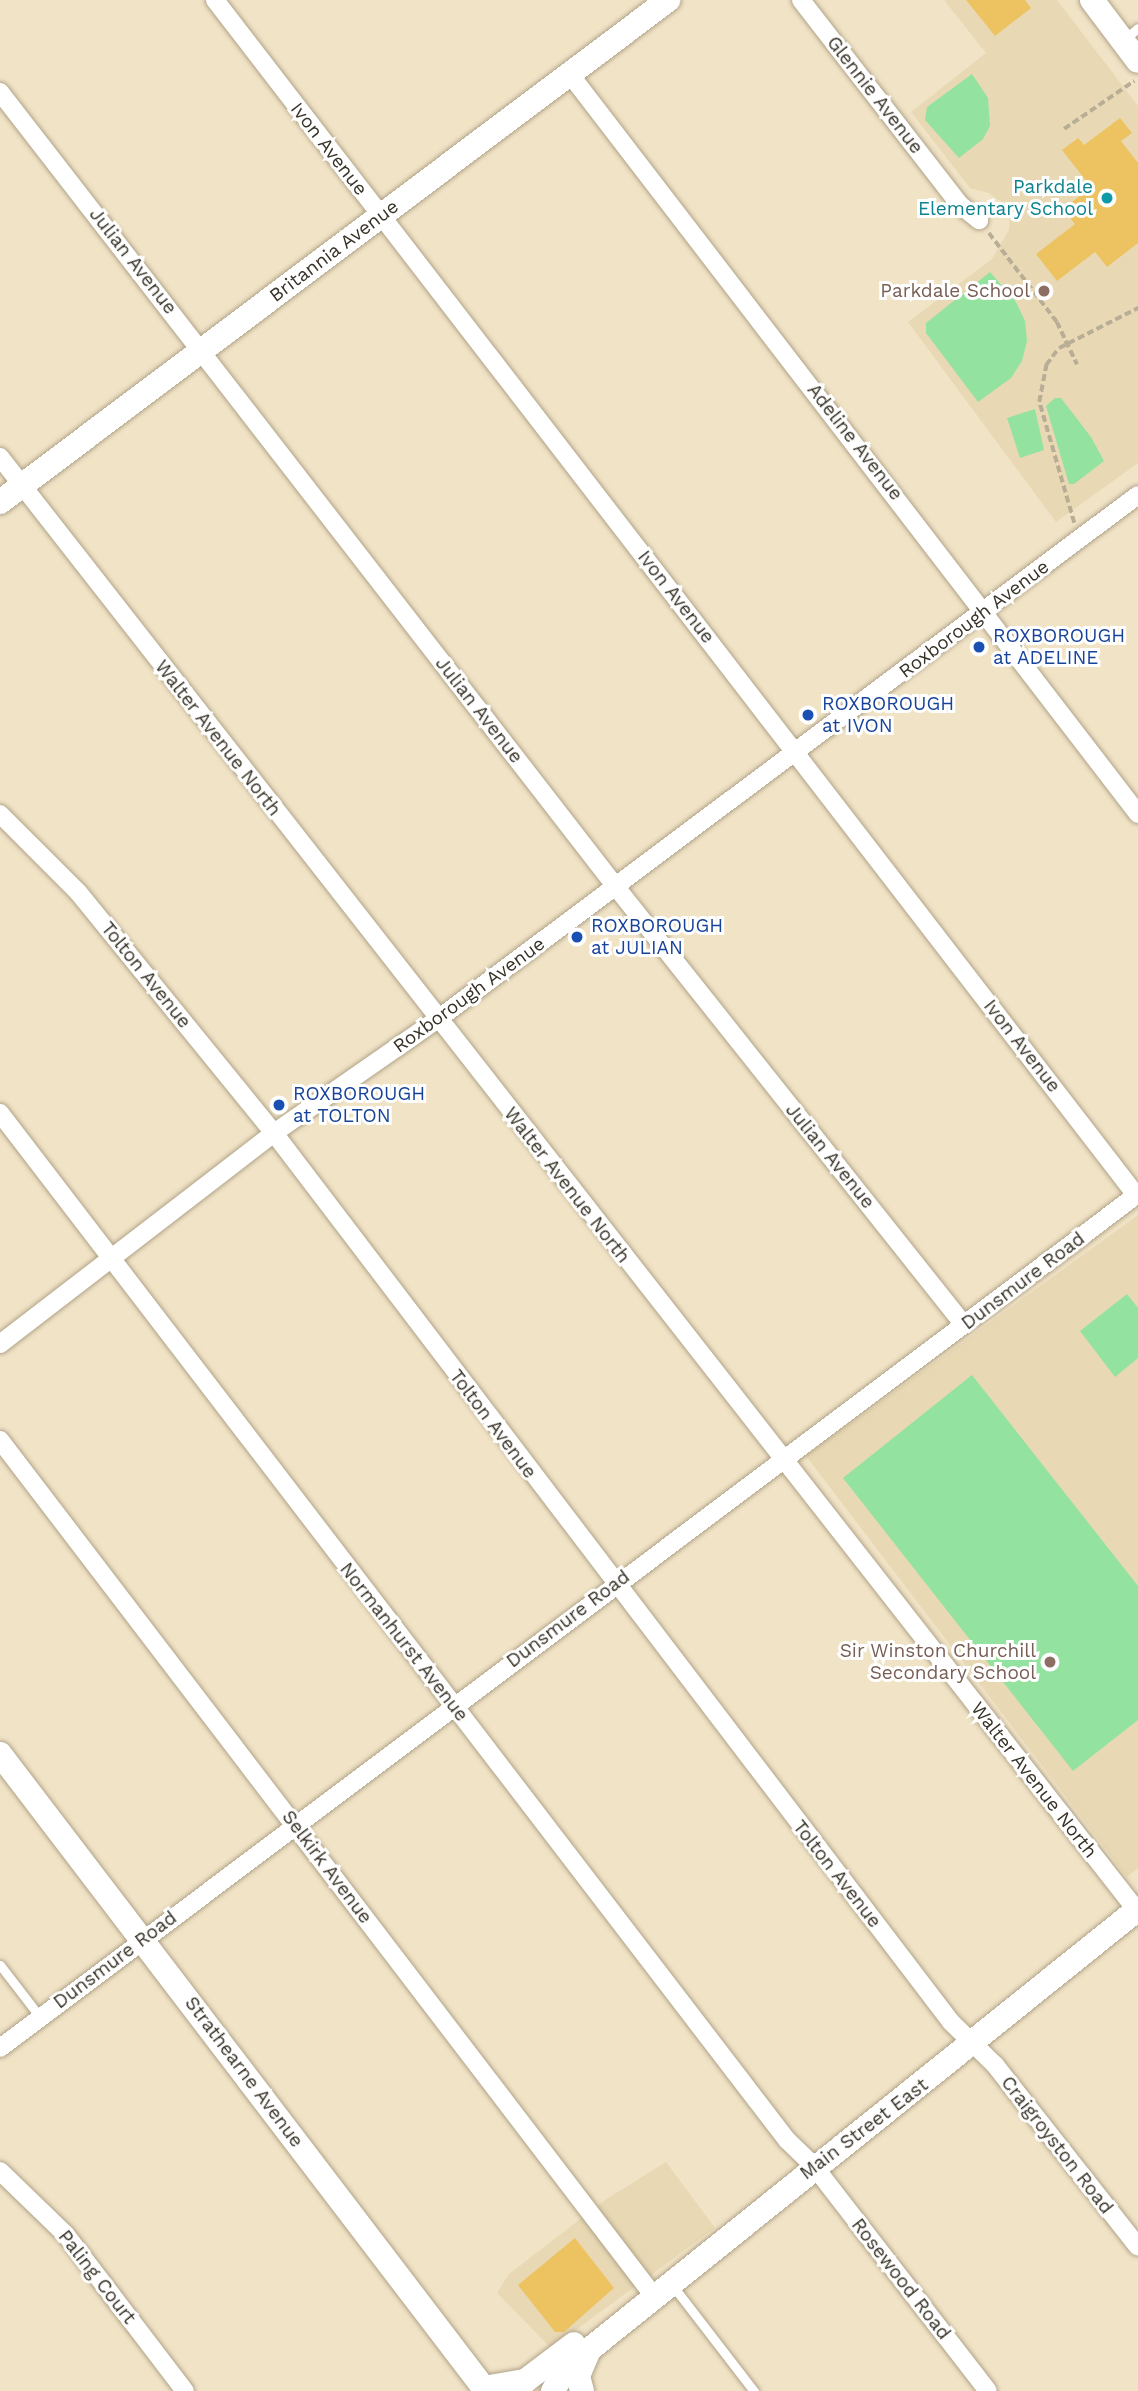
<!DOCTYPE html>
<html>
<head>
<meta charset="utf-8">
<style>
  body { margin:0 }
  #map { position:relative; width:1138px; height:2391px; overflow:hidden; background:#f1e3c6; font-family:"Work Sans",sans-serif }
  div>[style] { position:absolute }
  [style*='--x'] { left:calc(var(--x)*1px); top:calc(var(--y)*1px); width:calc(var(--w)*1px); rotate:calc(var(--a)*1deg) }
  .built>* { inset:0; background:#e8d8b4 }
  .green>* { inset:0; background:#94e29f }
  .building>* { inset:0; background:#edc362 }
  .path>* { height:3.5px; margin-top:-1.75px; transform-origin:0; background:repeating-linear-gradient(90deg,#b8ad95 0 7px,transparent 0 10.5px) }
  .roads { filter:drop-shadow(0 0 2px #b0a388) drop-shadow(0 0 2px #b0a388) }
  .lane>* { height:9px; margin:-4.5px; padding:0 4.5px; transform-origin:4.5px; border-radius:4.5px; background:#fff }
  .street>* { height:18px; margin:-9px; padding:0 9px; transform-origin:9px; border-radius:9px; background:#fff }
  .secondary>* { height:24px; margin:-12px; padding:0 12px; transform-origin:12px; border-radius:12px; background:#fff }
  .dots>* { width:19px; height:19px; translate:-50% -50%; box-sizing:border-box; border:4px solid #fff; border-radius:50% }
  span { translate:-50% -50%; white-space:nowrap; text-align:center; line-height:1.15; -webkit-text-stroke:6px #fff; paint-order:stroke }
  .street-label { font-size:19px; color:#373227 }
  .culture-label { font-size:19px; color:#0d838f }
  .right { translate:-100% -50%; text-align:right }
  .education-label { font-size:19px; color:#785e54 }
  .transit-label { font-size:19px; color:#164399 }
  .left { translate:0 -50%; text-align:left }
</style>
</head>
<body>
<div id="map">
  <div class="built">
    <div style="clip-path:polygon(944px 0,1057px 0,1138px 106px,1138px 463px,1056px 522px,908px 322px,992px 259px,1009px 230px,1010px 215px,1004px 204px,989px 193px,970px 188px,911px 112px,986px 53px)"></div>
    <div style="clip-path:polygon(1138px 1215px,1138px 1868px,1127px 1877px,806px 1456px)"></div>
    <div style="clip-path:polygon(666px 2162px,715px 2228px,551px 2348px,497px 2293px,509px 2274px,605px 2200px)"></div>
  </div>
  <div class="green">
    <div style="clip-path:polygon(972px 74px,988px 98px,990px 126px,983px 139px,959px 158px,925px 120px,927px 107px)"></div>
    <div style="clip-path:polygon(990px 272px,1016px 302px,1025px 321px,1027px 341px,1022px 361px,1011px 378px,978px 402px,926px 333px,926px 323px)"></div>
    <div style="clip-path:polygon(1055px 398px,1061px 398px,1091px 437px,1104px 461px,1074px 484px,1069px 484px,1046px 406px)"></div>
    <div style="clip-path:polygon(1035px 409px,1044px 450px,1020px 458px,1007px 418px)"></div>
    <div style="clip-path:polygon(1127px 1294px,1138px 1308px,1138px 1358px,1115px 1377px,1080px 1331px)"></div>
    <div style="clip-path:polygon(972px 1375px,1138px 1586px,1138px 1720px,1073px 1771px,843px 1478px)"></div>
  </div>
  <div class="building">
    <div style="clip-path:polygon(966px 0,1025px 0,1031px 8px,995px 36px)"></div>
    <div style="clip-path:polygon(1120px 118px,1132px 133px,1121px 141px,1138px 163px,1138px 243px,1107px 267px,1095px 252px,1057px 281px,1036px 254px,1075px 224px,1063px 209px,1091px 187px,1062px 150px,1078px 138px,1084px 145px)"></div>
    <div style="clip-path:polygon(575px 2238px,614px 2288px,564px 2332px,555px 2332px,518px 2285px)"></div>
  </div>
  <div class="path">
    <div style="--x:1064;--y:129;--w:85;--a:-34.4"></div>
    <div style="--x:989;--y:233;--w:112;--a:52.6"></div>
    <div style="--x:1057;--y:322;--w:47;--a:64.5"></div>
    <div style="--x:1074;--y:523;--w:126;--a:-106.1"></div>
    <div style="--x:1039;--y:402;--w:38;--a:-79"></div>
    <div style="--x:1046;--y:365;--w:21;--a:-53"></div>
    <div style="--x:1059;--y:348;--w:89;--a:-26.9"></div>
  </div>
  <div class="roads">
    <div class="lane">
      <div style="--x:1124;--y:40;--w:18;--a:-41"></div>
      <div style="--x:0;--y:1965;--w:66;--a:52.4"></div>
      <div style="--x:673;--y:2286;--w:133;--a:52.4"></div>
    </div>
    <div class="street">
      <div style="--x:215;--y:0;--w:1509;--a:52.38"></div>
      <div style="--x:801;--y:0;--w:258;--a:52.2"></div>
      <div style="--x:959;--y:204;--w:26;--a:39"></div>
      <div style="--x:569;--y:73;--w:934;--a:52.48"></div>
      <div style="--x:0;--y:92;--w:1006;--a:52.23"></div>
      <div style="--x:616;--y:887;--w:559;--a:51.53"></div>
      <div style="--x:0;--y:457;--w:1847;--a:51.97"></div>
      <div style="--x:0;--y:814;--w:110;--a:45"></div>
      <div style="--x:78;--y:892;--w:311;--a:50.9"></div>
      <div style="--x:274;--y:1133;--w:1117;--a:52.71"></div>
      <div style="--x:951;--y:2022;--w:62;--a:44.3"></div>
      <div style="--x:995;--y:2065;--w:231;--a:51.8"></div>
      <div style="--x:0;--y:1113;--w:1294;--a:52.54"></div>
      <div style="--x:787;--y:2140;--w:37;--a:44"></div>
      <div style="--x:814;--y:2166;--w:284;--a:52.3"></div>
      <div style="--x:0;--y:1344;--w:346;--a:-37.6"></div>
      <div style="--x:274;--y:1133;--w:200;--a:-34.8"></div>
      <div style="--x:438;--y:1019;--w:874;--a:-36.82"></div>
      <div style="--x:0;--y:1440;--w:1076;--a:52.63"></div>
      <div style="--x:0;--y:2048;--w:1423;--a:-36.89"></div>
      <div style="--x:0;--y:2171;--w:92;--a:44.1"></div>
      <div style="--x:66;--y:2235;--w:196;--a:52.7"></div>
    </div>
    <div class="secondary">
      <div style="--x:1092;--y:0;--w:76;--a:53"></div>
      <div style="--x:0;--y:502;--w:836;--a:-36.92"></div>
      <div style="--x:0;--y:1754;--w:801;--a:52.66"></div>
      <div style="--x:484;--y:2388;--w:42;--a:-9.7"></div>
      <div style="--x:525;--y:2381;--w:61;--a:-37.1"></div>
      <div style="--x:553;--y:2391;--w:38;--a:-61"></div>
      <div style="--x:571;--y:2358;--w:21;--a:-25"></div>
      <div style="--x:590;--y:2349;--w:703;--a:-38.76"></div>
      <div style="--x:582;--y:2391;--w:16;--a:-105"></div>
      <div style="--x:578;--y:2376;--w:28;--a:-67"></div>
    </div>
  </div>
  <div class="dots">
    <div style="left:1107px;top:198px;background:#0f9aa8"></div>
    <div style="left:1044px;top:291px;background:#8d6e63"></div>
    <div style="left:979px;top:647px;background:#1a4fb4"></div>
    <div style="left:808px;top:715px;background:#1a4fb4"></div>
    <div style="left:577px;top:937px;background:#1a4fb4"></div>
    <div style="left:279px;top:1105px;background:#1a4fb4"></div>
    <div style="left:1050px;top:1662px;background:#8d6e63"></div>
  </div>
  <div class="street-label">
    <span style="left:875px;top:95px;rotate:52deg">Glennie Avenue</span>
    <span style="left:329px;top:149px;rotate:52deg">Ivon Avenue</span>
    <span style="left:334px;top:251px;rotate:-37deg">Britannia Avenue</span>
    <span style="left:133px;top:261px;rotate:52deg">Julian Avenue</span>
    <span style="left:855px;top:442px;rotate:52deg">Adeline Avenue</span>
    <span style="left:676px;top:597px;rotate:52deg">Ivon Avenue</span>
    <span style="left:974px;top:619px;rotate:-37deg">Roxborough Avenue</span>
    <span style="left:479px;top:710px;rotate:52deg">Julian Avenue</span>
    <span style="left:218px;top:738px;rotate:52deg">Walter Avenue North</span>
    <span style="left:146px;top:975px;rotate:51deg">Tolton Avenue</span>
    <span style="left:469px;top:995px;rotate:-36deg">Roxborough Avenue</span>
    <span style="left:1022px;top:1046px;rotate:52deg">Ivon Avenue</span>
    <span style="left:830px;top:1156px;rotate:51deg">Julian Avenue</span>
    <span style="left:567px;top:1185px;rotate:52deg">Walter Avenue North</span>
    <span style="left:1023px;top:1281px;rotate:-37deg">Dunsmure Road</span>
    <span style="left:493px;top:1424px;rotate:53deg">Tolton Avenue</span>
    <span style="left:568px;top:1619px;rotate:-37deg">Dunsmure Road</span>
    <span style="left:404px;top:1642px;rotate:52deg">Normanhurst Avenue</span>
    <span style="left:1034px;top:1780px;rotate:52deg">Walter Avenue North</span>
    <span style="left:327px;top:1867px;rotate:53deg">Selkirk Avenue</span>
    <span style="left:837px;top:1874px;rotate:52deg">Tolton Avenue</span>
    <span style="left:115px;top:1960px;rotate:-37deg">Dunsmure Road</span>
    <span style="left:244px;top:2072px;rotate:53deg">Strathearne Avenue</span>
    <span style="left:864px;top:2129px;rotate:-37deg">Main Street East</span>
    <span style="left:1057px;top:2145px;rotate:52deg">Craigroyston Road</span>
    <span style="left:97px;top:2277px;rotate:52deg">Paling Court</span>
    <span style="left:901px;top:2279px;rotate:52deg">Rosewood Road</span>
  </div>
  <div class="culture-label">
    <span class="right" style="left:1093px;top:198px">Parkdale<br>Elementary School</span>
  </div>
  <div class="education-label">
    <span class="right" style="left:1030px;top:291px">Parkdale School</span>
    <span class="right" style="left:1036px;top:1662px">Sir Winston Churchill<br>Secondary School</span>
  </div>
  <div class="transit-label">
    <span class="left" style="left:993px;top:647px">ROXBOROUGH<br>at ADELINE</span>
    <span class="left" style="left:822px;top:715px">ROXBOROUGH<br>at IVON</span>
    <span class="left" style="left:591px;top:937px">ROXBOROUGH<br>at JULIAN</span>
    <span class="left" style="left:293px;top:1105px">ROXBOROUGH<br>at TOLTON</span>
  </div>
</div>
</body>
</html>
